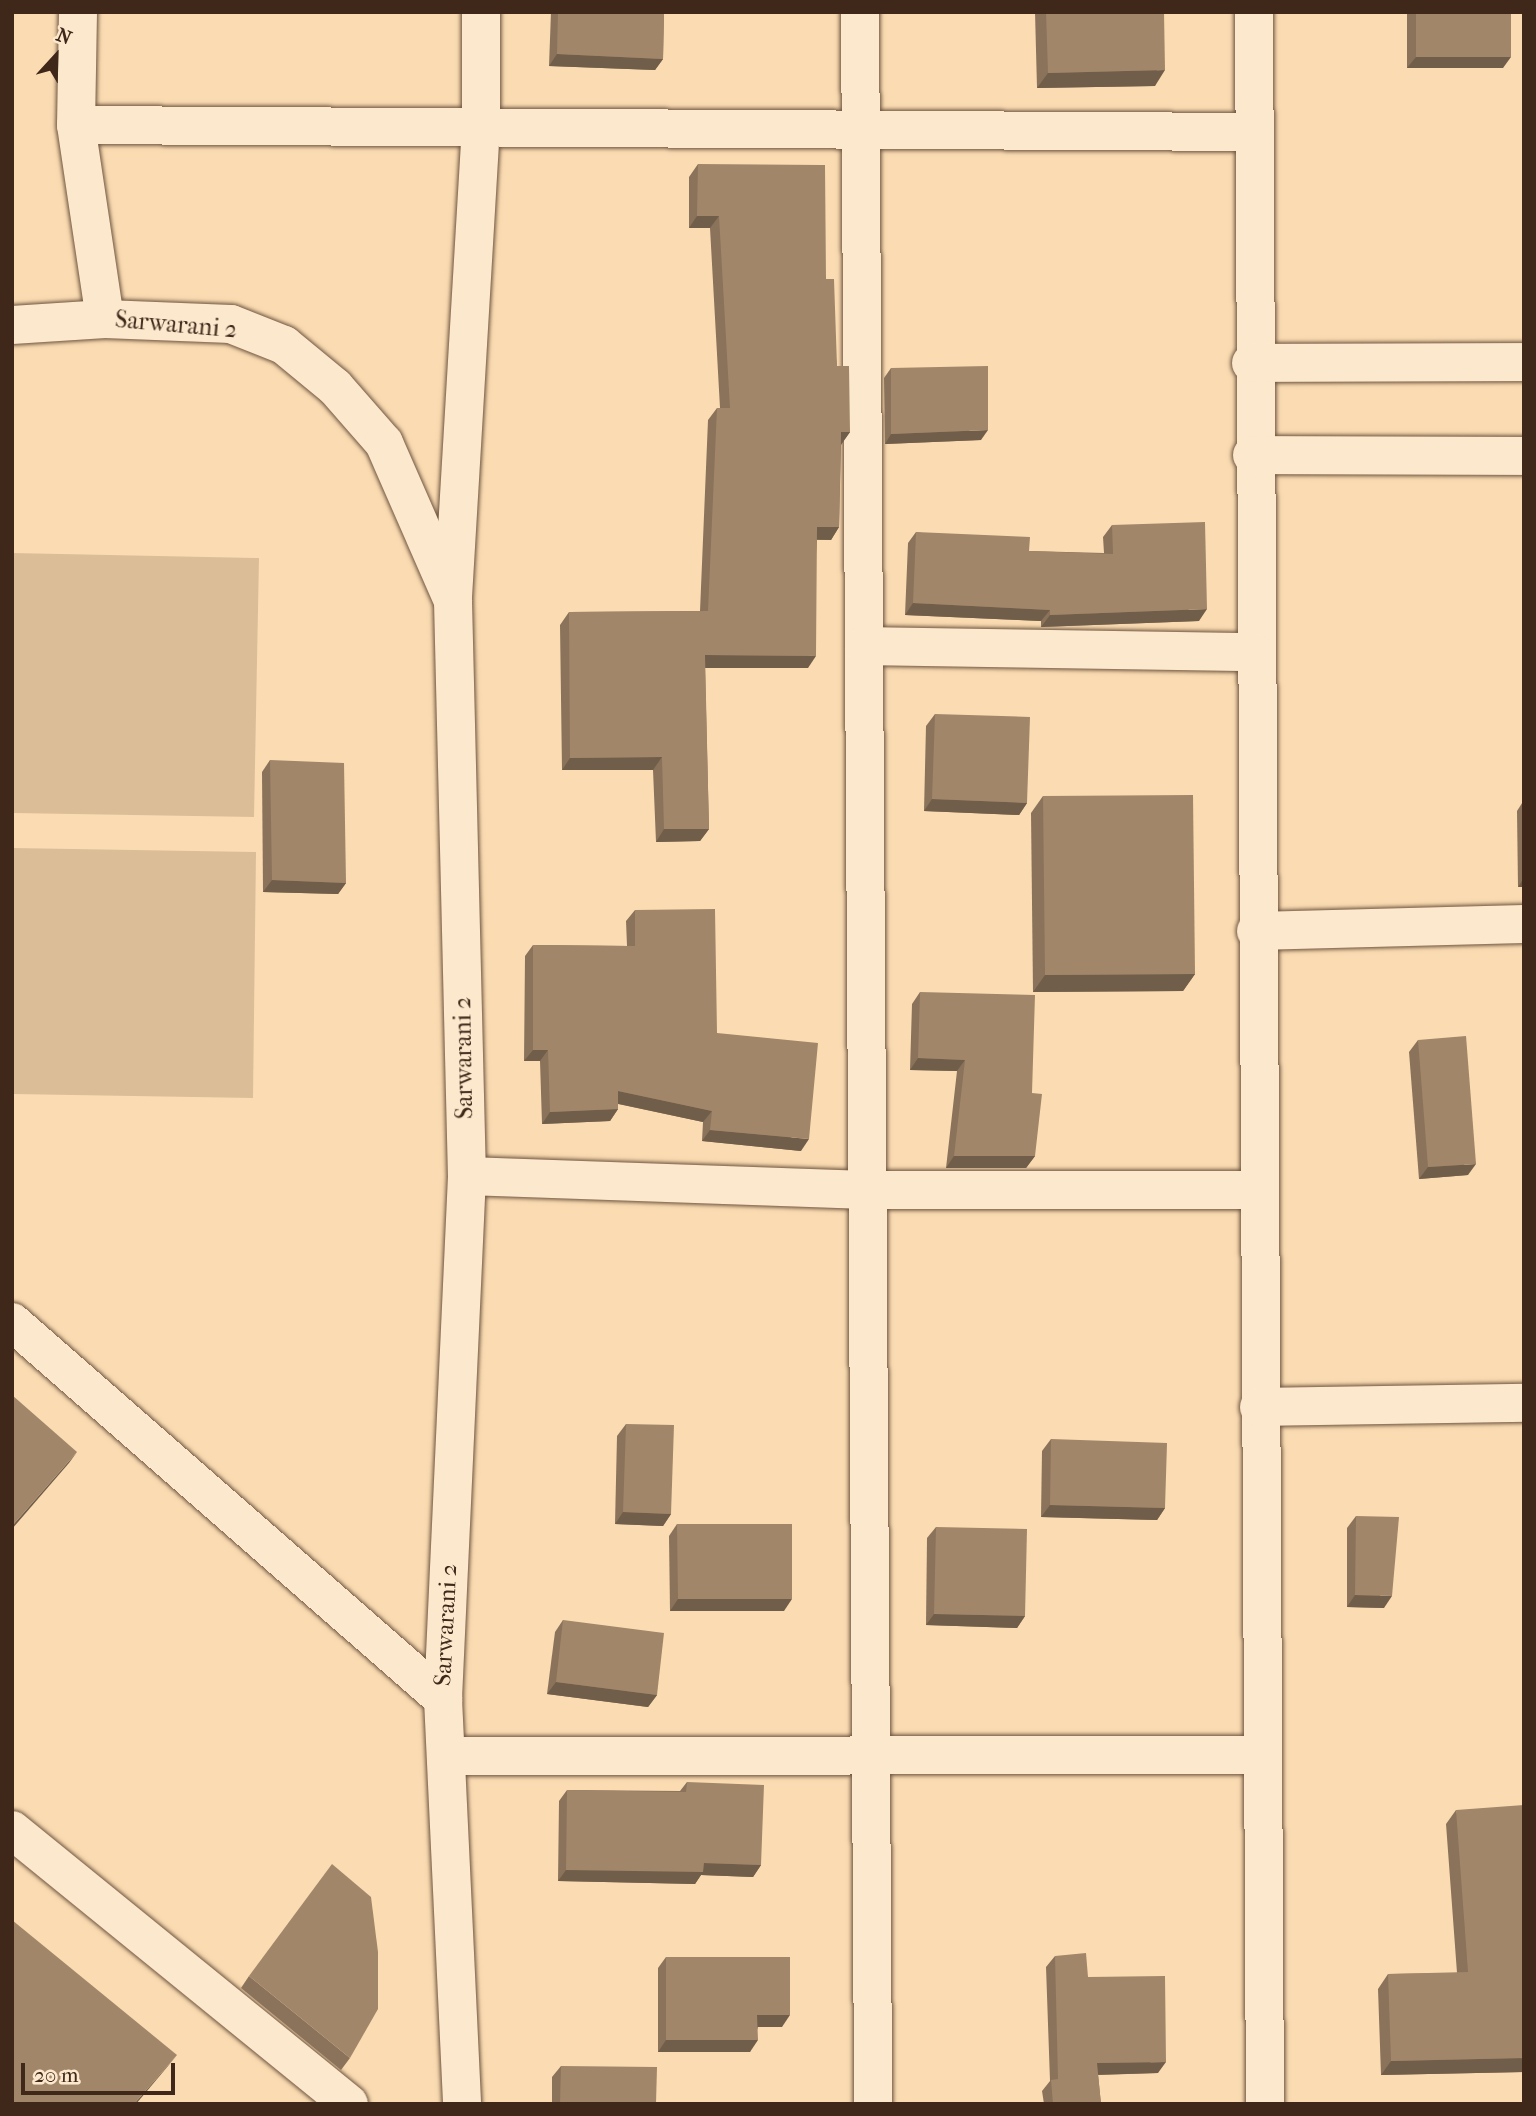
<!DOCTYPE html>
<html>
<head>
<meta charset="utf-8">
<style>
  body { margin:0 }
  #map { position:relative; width:1536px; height:2116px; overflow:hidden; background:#fbdcb2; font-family:"IM FELL French Canon",serif }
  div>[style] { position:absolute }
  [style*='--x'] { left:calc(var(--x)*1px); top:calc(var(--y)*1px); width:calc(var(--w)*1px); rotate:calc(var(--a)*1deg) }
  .green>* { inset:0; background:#dbbd98 }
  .roads { filter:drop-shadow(0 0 2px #6e5540) drop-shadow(0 0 2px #6e5540) }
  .minor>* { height:38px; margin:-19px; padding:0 19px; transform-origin:19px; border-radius:19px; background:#fce8cd }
  .wall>* { inset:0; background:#8a735a }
  .shaded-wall>* { inset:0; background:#715e4a }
  .building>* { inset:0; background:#a18669 }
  span { translate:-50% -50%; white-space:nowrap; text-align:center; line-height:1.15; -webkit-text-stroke:7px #fce8cd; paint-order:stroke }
  .street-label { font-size:24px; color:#3f281a }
  .frame { position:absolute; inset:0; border:14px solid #3f281a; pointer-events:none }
  .north { position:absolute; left:21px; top:21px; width:70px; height:70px; -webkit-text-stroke:5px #fce8cd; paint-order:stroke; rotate:22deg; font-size:19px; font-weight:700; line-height:28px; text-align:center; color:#3f281a }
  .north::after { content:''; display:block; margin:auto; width:24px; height:32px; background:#3f281a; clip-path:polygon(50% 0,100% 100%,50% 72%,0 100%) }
  .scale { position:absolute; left:21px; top:2063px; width:154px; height:32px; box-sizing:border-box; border:4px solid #3f281a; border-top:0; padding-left:9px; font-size:21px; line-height:24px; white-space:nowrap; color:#3f281a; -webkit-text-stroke:5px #fce8cd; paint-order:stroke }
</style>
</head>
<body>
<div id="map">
  <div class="green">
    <div style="clip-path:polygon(12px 553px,259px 558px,254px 817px,12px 813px)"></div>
    <div style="clip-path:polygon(12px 848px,256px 852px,253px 1098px,12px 1094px)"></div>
  </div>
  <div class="roads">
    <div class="minor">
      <div style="--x:78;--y:12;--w:113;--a:91"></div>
      <div style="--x:76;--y:125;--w:196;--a:81.5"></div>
      <div style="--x:860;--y:12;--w:2092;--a:89.64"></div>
      <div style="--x:1254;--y:12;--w:2092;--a:89.7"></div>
      <div style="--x:76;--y:125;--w:1177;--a:0.34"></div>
      <div style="--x:12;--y:325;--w:93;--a:-3.7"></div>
      <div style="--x:105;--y:319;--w:126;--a:2.3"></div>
      <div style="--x:231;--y:324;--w:57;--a:21.6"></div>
      <div style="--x:284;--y:345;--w:66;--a:39.5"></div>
      <div style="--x:335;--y:387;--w:74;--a:48.8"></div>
      <div style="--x:384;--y:443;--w:172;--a:66.4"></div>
      <div style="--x:453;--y:601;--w:575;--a:88.61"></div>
      <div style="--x:467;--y:1176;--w:524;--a:92.63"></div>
      <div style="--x:443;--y:1699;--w:405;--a:87.3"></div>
      <div style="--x:1251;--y:363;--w:273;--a:-0.2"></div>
      <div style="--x:1252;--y:455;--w:272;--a:0.2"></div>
      <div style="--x:453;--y:597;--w:469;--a:-86.6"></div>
      <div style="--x:481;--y:129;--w:117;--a:-90"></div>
      <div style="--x:864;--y:646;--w:389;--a:0.9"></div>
      <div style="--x:1256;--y:931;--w:268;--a:-1.5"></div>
      <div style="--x:467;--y:1176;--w:400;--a:2"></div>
      <div style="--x:867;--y:1190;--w:391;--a:0"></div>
      <div style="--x:12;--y:1322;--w:573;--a:41.18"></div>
      <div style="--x:1259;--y:1407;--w:265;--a:-0.9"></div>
      <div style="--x:447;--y:1756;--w:814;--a:-0.07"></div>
      <div style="--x:12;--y:1830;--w:434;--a:39.1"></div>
    </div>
  </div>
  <div class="wall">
    <div style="clip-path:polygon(551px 12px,664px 12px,663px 59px,655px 70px,549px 66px)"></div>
    <div style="clip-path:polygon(1035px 12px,1164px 12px,1155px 86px,1037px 88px)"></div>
    <div style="clip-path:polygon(1407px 12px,1511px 12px,1503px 68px,1407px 68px)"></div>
    <div style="clip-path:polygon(698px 164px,826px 279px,837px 366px,850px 432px,841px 444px,839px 527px,831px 540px,817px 540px,808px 668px,705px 668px,709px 829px,700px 841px,656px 842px,653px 770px,562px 770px,560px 625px,569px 612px,700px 611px,708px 420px,717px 408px,720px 408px,710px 228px,689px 228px,689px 177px)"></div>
    <div style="clip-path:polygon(891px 368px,981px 440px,885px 444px,884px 378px)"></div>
    <div style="clip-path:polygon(1112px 525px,1199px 621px,1041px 627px,1041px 621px,905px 615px,908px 543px,916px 532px,1029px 551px,1104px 553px,1103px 537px)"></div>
    <div style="clip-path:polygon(935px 714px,1027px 803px,1019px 815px,924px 811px,926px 726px)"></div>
    <div style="clip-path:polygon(270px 760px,346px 883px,338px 894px,263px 892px,262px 772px)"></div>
    <div style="clip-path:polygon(1043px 796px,1195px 974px,1183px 991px,1033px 992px,1031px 813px)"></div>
    <div style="clip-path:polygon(1524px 800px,1524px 887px,1518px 887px,1517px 811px)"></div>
    <div style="clip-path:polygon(635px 910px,717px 1033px,801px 1151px,702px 1141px,703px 1122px,618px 1104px,618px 1109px,610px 1121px,542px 1124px,540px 1061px,524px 1061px,525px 956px,533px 945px,627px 946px,626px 921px)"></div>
    <div style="clip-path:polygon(920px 992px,1032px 1093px,1035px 1156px,1026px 1168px,946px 1168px,957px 1071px,910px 1070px,912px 1004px)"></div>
    <div style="clip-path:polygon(1418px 1040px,1468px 1175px,1419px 1179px,1409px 1052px)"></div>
    <div style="clip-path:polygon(626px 1424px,671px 1514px,663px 1526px,615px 1524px,617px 1436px)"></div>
    <div style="clip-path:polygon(1051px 1439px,1165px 1508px,1157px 1520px,1041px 1517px,1042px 1451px)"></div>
    <div style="clip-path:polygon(1356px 1516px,1384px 1608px,1347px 1607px,1347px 1528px)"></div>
    <div style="clip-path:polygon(677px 1524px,784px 1611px,670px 1611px,669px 1536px)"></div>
    <div style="clip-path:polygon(936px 1527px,1025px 1616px,1017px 1628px,926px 1625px,927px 1538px)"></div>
    <div style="clip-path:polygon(563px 1620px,657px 1695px,648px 1707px,547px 1694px,555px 1632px)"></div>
    <div style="clip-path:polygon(687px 1782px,761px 1865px,753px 1877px,701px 1875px,695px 1884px,558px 1881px,559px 1801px,567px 1790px,680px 1791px)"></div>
    <div style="clip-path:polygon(1456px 1810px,1524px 2072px,1381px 2075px,1378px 1989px,1388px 1974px,1457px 1973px,1446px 1824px)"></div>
    <div style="clip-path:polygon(1055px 1956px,1088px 1977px,1158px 2073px,1098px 2075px,1101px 2104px,1044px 2104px,1042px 2091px,1050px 2081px,1046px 1967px)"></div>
    <div style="clip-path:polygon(666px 1957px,782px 2027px,758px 2027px,750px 2052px,658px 2052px,658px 1968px)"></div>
    <div style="clip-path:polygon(249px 1976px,350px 2058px,341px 2070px,241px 1988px)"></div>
    <div style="clip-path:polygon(561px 2066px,656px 2104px,552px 2104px,552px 2077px)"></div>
  </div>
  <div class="shaded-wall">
    <div style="clip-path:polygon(557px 54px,663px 59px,655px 70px,549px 66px)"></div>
    <div style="clip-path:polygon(1416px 57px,1511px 57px,1503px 68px,1407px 68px)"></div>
    <div style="clip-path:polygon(1165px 70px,1155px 86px,1037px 88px,1048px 73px)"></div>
    <div style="clip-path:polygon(697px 216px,719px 216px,710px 228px,689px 228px)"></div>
    <div style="clip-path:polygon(988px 430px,981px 440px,885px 444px,891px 434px)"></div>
    <div style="clip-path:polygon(841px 432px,850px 432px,841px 445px)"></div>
    <div style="clip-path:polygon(817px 527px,839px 527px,831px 540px,808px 539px)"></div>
    <div style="clip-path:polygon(913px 603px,1050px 610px,1041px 621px,905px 615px)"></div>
    <div style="clip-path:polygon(1207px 609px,1199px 621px,1041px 627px,1050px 615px)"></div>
    <div style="clip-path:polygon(705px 655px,816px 656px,808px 668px,696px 668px)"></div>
    <div style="clip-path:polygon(662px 757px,653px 770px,562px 770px,570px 758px)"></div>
    <div style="clip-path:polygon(932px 799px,1027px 803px,1019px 815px,924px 811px)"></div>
    <div style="clip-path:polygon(664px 829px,709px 829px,700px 841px,656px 842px)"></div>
    <div style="clip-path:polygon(1524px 878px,1524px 887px,1518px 887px)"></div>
    <div style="clip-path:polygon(272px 880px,346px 883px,338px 894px,263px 892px)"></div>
    <div style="clip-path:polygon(1195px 974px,1183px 991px,1033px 992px,1045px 975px)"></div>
    <div style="clip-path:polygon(533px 1050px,548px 1050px,540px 1061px,524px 1061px)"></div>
    <div style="clip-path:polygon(918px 1058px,965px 1060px,957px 1071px,910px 1070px)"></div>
    <div style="clip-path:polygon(618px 1091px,712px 1111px,703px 1122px,610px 1102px)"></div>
    <div style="clip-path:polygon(618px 1109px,610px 1121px,542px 1124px,550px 1112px)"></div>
    <div style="clip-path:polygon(710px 1130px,809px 1139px,801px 1151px,702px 1141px)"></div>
    <div style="clip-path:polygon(954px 1156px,1035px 1156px,1026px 1168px,946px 1168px)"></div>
    <div style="clip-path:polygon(1476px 1164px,1468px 1175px,1419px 1179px,1428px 1167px)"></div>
    <div style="clip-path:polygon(77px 1452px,69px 1463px,12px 1529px,12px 1526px)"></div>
    <div style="clip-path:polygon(1050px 1505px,1165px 1508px,1157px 1520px,1041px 1517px)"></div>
    <div style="clip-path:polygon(623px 1512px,671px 1514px,663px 1526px,615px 1524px)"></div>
    <div style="clip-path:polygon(1355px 1595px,1392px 1596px,1384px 1608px,1347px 1607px)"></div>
    <div style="clip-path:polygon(678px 1599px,792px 1599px,784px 1611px,670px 1611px)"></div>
    <div style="clip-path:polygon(934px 1614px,1025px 1616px,1017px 1628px,926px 1625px)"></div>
    <div style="clip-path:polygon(556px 1682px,657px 1695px,648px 1707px,547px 1694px)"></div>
    <div style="clip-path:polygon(704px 1863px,761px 1865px,753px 1877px,701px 1875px,695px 1884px,558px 1881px,566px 1870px)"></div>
    <div style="clip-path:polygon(757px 2015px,790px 2015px,782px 2027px,749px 2027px)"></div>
    <div style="clip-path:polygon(666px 2040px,758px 2040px,750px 2052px,658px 2052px)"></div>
    <div style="clip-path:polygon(177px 2055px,168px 2066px,136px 2104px,134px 2104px)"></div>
    <div style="clip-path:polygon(1524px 2058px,1524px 2072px,1381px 2075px,1391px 2061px)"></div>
    <div style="clip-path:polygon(1166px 2062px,1158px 2073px,1089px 2075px,1097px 2063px)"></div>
  </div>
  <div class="building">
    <div style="clip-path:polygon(558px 12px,664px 12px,663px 59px,557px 54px)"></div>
    <div style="clip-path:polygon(1046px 12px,1164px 12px,1165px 70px,1048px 73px)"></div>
    <div style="clip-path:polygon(1416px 12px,1511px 12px,1511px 57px,1416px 57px)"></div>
    <div style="clip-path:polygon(698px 164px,825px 165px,826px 279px,834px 279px,837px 366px,849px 366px,850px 432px,841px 432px,839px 527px,817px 527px,816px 656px,705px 655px,709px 829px,664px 829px,662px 757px,570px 758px,569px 612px,708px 611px,717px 408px,730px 408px,719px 216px,697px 216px)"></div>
    <div style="clip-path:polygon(988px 366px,988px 430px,891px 434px,891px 368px)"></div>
    <div style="clip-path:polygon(1205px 522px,1207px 609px,1050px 615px,1050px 610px,913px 603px,916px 532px,1030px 537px,1029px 551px,1113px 554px,1112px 525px)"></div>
    <div style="clip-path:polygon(935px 714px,1030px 717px,1027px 803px,932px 799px)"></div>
    <div style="clip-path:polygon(270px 760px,344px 763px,346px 883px,272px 880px)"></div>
    <div style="clip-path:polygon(1193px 795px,1195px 974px,1045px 975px,1043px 796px)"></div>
    <div style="clip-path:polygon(715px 909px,717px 1033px,818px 1043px,809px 1139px,710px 1130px,712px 1111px,618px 1091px,618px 1109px,550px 1112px,548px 1050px,533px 1050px,533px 945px,635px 946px,635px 910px)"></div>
    <div style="clip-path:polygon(920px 992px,1035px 995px,1032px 1093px,1042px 1094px,1035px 1156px,954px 1156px,965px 1060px,918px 1058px)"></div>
    <div style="clip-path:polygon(1466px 1036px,1476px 1164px,1428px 1167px,1418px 1040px)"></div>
    <div style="clip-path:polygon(12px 1395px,77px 1452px,12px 1526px)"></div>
    <div style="clip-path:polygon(626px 1424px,674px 1425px,671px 1514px,623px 1512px)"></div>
    <div style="clip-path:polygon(1051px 1439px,1167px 1443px,1165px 1508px,1050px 1505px)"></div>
    <div style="clip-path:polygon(1356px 1516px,1399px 1517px,1392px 1596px,1355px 1595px)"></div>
    <div style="clip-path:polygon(677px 1524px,792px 1524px,792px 1599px,678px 1599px)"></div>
    <div style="clip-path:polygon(936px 1527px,1027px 1529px,1025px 1616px,934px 1614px)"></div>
    <div style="clip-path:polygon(563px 1620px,664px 1633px,657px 1695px,556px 1682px)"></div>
    <div style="clip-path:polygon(687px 1782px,764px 1785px,761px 1865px,704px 1863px,703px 1872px,566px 1870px,567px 1790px,686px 1792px)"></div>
    <div style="clip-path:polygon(1524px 1805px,1524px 2058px,1391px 2061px,1388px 1974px,1468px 1972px,1456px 1810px)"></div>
    <div style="clip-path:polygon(332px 1864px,371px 1897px,378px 1952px,378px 2009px,350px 2058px,249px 1976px)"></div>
    <div style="clip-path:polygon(12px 1920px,177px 2055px,134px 2104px,12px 2104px)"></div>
    <div style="clip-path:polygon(1086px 1953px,1088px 1977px,1165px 1976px,1166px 2062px,1097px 2063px,1101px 2104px,1053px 2104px,1051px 2080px,1058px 2079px,1055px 1956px)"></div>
    <div style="clip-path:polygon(666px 1957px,790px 1957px,790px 2015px,757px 2015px,758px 2040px,666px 2040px)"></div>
    <div style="clip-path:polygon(561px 2066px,657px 2067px,656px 2104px,560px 2104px)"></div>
  </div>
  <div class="street-label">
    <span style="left:176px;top:325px;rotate:5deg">Sarwarani 2</span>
    <span style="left:464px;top:1058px;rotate:-91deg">Sarwarani 2</span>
    <span style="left:446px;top:1625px;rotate:-87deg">Sarwarani 2</span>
  </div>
  <div class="frame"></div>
  <div class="north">N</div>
  <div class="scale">20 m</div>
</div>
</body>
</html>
